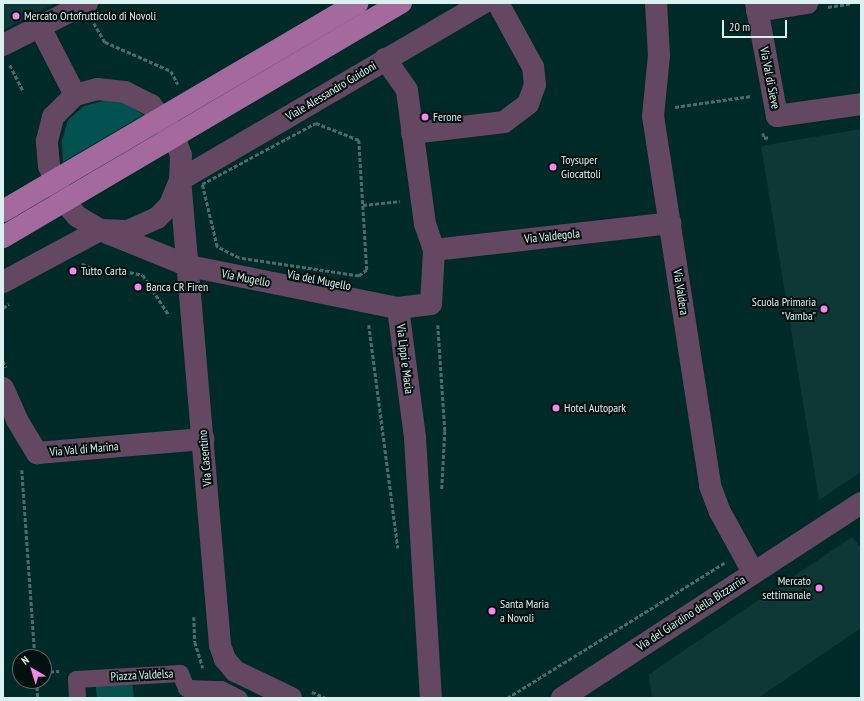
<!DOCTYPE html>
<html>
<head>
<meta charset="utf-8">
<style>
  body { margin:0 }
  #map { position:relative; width:864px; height:701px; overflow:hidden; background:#002a28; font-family:"PT Sans Narrow",sans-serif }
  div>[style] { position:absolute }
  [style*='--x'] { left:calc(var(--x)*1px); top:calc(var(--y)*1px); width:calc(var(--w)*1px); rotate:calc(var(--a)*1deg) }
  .built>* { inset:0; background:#0d3836 }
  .green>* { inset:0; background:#04524f }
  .path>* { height:2.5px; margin-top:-1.25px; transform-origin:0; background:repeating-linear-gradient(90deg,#4a6d6b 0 4px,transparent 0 6px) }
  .pedestrian>* { height:17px; margin:-8.5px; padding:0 8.5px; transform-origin:8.5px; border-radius:8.5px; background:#644861 }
  .minor>* { height:22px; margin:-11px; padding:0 11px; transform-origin:11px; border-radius:11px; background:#644861 }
  .primary>* { height:22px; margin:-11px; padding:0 11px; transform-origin:11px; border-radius:11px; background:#a46a9e }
  .dots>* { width:11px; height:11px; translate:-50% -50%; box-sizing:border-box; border:2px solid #02100f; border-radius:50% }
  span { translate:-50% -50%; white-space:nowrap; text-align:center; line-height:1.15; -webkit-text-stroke:4px #02100f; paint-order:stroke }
  .poi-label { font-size:12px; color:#dbf1ef }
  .left { translate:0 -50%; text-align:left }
  .right { translate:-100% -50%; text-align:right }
  .street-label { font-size:12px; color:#dbf1ef }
  .frame { position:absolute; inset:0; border:4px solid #dbf1ef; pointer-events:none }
  .north { position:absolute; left:12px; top:649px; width:40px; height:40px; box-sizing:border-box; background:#02100f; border:1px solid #596a69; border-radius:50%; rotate:322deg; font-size:11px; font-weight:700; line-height:16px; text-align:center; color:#dbf1ef }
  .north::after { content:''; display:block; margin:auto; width:14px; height:18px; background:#f688ec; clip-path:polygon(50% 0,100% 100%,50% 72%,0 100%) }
  .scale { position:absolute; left:722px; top:20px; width:65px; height:18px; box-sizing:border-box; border:2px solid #dbf1ef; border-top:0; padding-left:5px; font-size:12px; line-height:14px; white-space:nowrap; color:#dbf1ef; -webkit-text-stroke:3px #02100f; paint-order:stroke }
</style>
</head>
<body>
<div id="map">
  <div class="built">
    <div style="clip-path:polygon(3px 3px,56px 3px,3px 30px)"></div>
    <div style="clip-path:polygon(861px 129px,861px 472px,819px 500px,761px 146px)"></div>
    <div style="clip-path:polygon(852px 537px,861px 548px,861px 628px,758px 698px,652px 698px,649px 674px)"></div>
  </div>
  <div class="green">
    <div style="clip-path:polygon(107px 100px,122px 101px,143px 115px,63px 162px,62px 141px,68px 120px,84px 106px)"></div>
    <div style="clip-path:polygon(132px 682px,134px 698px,97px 698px,96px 686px)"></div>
  </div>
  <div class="path">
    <div style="--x:828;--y:7;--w:24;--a:-9"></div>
    <div style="--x:94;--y:23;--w:22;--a:60"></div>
    <div style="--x:105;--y:42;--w:72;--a:23.7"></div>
    <div style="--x:171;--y:71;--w:15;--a:62"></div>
    <div style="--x:10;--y:65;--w:29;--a:63"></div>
    <div style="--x:675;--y:107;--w:77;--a:-8.2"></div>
    <div style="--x:316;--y:123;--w:46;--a:21.6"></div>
    <div style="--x:359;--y:140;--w:130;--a:86.5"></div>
    <div style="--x:367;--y:270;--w:10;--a:143"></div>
    <div style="--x:359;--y:276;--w:121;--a:-171.5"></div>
    <div style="--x:239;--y:258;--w:25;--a:-153"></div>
    <div style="--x:217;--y:247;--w:65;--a:-103.4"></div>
    <div style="--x:202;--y:184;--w:129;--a:-28.2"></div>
    <div style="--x:763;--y:133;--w:5;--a:79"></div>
    <div style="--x:764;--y:138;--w:6;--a:-9"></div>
    <div style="--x:363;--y:205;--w:37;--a:-6"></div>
    <div style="--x:82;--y:264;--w:30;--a:21"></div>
    <div style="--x:110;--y:275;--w:9;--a:-32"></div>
    <div style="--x:118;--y:270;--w:25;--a:11"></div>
    <div style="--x:143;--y:275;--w:48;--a:57"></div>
    <div style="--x:3;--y:308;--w:7;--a:-34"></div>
    <div style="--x:369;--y:325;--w:225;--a:82.6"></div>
    <div style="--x:438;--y:325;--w:106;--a:86.2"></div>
    <div style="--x:445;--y:431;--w:58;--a:93"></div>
    <div style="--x:3;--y:361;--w:7;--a:63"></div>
    <div style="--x:22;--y:470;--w:187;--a:86"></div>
    <div style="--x:194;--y:617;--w:25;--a:88"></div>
    <div style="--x:195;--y:642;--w:27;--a:73"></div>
    <div style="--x:44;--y:672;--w:15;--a:-4"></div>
    <div style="--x:37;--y:681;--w:17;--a:87"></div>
    <div style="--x:312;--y:692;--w:15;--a:23"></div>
    <div style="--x:507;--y:698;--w:256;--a:-31.9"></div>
  </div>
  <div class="pedestrian">
    <div style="--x:77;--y:698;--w:19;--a:-93"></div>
    <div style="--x:76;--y:679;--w:104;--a:-3.3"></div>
    <div style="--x:180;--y:673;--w:16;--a:68"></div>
    <div style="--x:186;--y:688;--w:35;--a:2"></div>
    <div style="--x:221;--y:689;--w:20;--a:27"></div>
  </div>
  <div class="minor">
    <div style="--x:656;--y:3;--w:52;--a:86.7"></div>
    <div style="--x:659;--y:55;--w:61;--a:95.6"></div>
    <div style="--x:653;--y:116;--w:374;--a:81.2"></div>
    <div style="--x:710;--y:486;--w:28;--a:69"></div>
    <div style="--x:720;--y:512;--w:68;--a:61.2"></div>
    <div style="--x:756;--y:3;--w:115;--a:79.5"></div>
    <div style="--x:777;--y:116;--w:85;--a:-8.1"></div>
    <div style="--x:757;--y:11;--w:51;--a:-9.1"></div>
    <div style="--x:40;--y:27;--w:76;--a:62.8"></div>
    <div style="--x:3;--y:45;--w:94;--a:-26.6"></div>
    <div style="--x:97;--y:89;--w:28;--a:6"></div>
    <div style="--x:125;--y:92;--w:29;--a:27"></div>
    <div style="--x:151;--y:105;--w:39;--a:53"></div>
    <div style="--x:174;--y:136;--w:20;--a:70"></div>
    <div style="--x:181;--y:155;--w:25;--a:92"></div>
    <div style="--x:180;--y:180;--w:27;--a:112"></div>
    <div style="--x:170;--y:205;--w:18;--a:135"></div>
    <div style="--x:157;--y:218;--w:32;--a:156"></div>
    <div style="--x:128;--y:231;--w:28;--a:-178"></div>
    <div style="--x:100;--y:230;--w:27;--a:-149"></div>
    <div style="--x:77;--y:216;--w:18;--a:-131"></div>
    <div style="--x:65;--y:202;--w:39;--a:-114"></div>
    <div style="--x:49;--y:166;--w:25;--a:-95"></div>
    <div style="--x:47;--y:141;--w:25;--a:-76"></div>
    <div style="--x:53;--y:117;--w:31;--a:-45"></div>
    <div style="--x:75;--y:95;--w:23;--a:-15"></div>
    <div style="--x:412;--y:133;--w:93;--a:-6.8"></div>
    <div style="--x:504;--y:122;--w:30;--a:-37"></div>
    <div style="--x:528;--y:104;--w:20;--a:-70"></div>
    <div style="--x:535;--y:85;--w:18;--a:-96"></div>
    <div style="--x:533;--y:67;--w:73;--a:-118.7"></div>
    <div style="--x:434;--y:250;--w:238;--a:-6.5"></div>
    <div style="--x:3;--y:282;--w:110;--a:-28.2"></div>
    <div style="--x:100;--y:230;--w:96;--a:22"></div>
    <div style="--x:189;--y:266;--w:213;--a:11.4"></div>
    <div style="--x:398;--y:308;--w:33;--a:-7"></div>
    <div style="--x:431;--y:304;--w:54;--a:-86.8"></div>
    <div style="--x:434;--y:250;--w:28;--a:-109"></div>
    <div style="--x:425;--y:224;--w:135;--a:-97.7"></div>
    <div style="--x:407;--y:90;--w:38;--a:-125"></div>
    <div style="--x:398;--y:308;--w:131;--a:82.5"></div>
    <div style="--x:415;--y:438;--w:260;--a:86.5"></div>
    <div style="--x:3;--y:388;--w:35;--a:66"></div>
    <div style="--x:17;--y:420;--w:39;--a:59"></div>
    <div style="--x:37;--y:453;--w:167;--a:-4.8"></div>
    <div style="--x:291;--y:698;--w:62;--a:-154.3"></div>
    <div style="--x:235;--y:671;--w:16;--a:-130"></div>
    <div style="--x:225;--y:659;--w:15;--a:-110"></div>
    <div style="--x:220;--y:645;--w:467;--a:-94.9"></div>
    <div style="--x:180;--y:180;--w:351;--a:-30.3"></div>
    <div style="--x:562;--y:698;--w:357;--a:-33.1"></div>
  </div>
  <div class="primary">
    <div style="--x:3;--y:211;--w:411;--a:-30.4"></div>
    <div style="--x:3;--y:237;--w:462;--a:-30.5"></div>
  </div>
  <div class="dots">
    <div style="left:16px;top:16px;background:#f688ec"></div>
    <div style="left:425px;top:117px;background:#f688ec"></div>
    <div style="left:553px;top:167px;background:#f688ec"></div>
    <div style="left:73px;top:271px;background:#f688ec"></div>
    <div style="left:138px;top:287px;background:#f688ec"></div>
    <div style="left:824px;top:309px;background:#f688ec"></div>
    <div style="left:556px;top:408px;background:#f688ec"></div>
    <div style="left:819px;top:588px;background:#f688ec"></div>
    <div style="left:492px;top:611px;background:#f688ec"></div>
  </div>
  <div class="poi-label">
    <span class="left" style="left:24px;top:16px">Mercato Ortofrutticolo di Novoli</span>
    <span class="left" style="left:433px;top:117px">Ferone</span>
    <span class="left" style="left:561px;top:167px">Toysuper<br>Giocattoli</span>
    <span class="left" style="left:81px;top:271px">Tutto Carta</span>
    <span class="left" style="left:146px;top:287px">Banca CR Firen</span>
    <span class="right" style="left:816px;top:309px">Scuola Primaria<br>"Vamba"</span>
    <span class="left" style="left:564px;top:408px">Hotel Autopark</span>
    <span class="right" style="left:811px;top:588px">Mercato<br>settimanale</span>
    <span class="left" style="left:500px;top:611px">Santa Maria<br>a Novoli</span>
  </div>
  <div class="street-label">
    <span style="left:770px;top:78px;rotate:79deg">Via Val di Sieve</span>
    <span style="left:331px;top:91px;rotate:-31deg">Viale Alessandro Guidoni</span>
    <span style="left:552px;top:236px;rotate:-6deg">Via Valdegola</span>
    <span style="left:246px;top:278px;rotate:11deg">Via Mugello</span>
    <span style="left:319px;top:280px;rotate:11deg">Via del Mugello</span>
    <span style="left:681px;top:292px;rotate:81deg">Via Valdera</span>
    <span style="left:405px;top:359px;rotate:83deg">Via Lippi e Macia</span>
    <span style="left:84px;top:449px;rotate:-5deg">Via Val di Marina</span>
    <span style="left:205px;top:458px;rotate:-95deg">Via Casentino</span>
    <span style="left:691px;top:613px;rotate:-33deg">Via del Giardino della Bizzarria</span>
    <span style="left:142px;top:675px;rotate:-3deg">Piazza Valdelsa</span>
  </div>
  <div class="frame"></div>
  <div class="north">N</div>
  <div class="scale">20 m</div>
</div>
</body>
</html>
